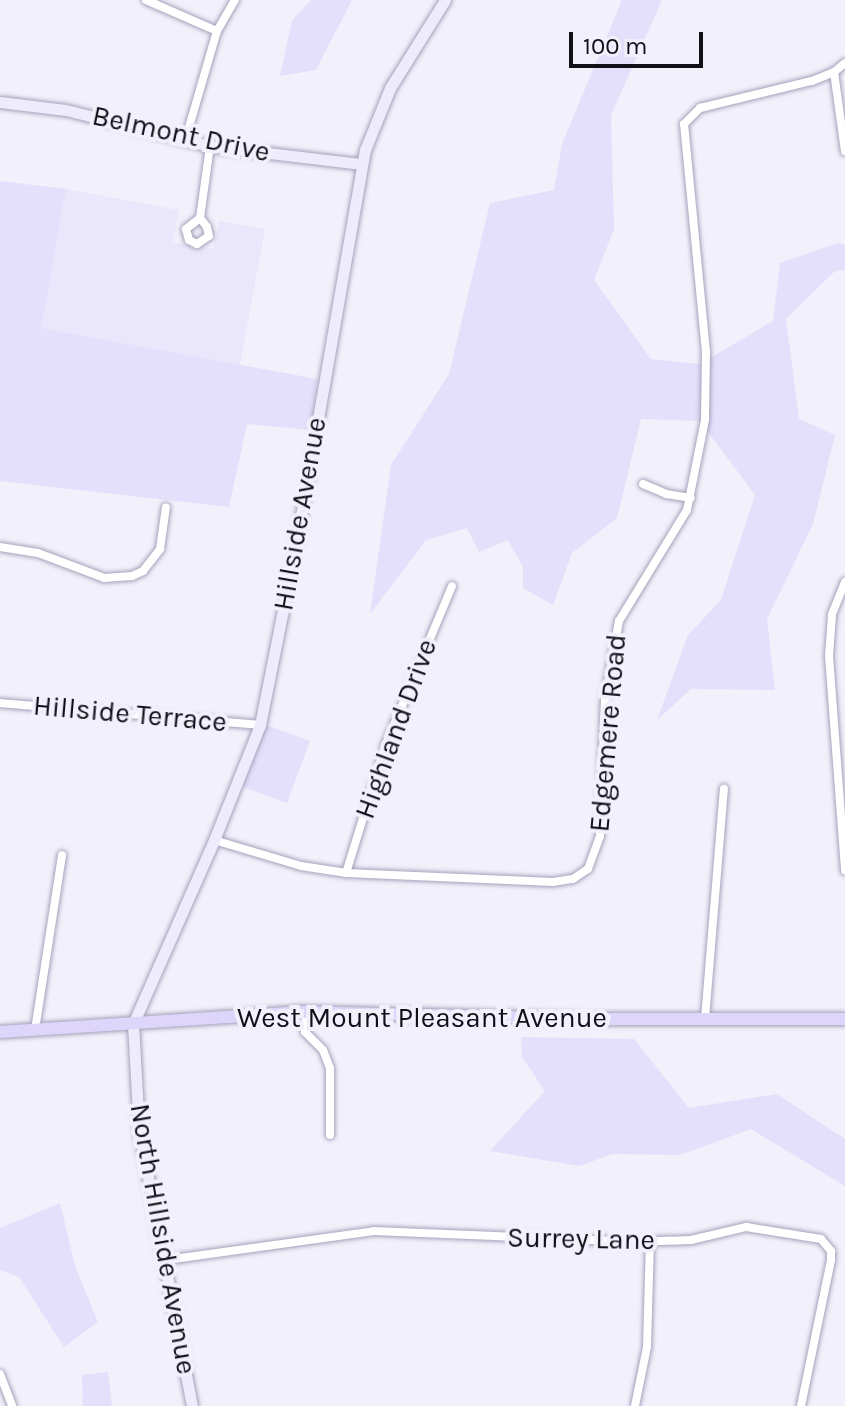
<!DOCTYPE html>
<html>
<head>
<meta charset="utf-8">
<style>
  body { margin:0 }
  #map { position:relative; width:845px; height:1406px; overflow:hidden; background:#f2f0fb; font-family:Karla,sans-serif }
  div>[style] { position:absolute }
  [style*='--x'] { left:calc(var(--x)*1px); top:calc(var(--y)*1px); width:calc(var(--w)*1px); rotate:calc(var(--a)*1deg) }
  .built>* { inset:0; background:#eae6fb }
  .green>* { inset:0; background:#e4dffb }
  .roads { filter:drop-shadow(0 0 2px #a6a2bb) drop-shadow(0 0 2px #a6a2bb) }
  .street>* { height:8px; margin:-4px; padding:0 4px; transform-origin:4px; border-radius:4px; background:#fff }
  .secondary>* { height:11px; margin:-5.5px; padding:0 5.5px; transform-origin:5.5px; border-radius:5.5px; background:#eeebfc }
  .primary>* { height:12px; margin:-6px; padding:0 6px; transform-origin:6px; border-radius:6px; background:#ddd6fa }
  span { translate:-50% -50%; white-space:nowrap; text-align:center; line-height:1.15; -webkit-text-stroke:8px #f2f0fb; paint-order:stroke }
  .street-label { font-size:28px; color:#110f18 }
  .scale { position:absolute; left:569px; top:32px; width:134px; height:36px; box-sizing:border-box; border:4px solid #110f18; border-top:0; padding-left:10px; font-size:24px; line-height:28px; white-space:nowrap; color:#110f18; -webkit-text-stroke:6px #f2f0fb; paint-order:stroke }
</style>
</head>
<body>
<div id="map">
  <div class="built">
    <div style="clip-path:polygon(66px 189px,179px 210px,173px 242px,213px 249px,219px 221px,265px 229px,240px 365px,40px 328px)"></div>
  </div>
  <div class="green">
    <div style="clip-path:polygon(311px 0,352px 0,316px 70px,280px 76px,292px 21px)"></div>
    <div style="clip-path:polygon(622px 0,662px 0,611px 115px,614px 229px,594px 280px,651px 359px,700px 364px,773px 321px,780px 263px,838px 243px,845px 245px,845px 270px,835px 271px,786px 319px,799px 419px,835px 435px,813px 524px,767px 619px,775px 690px,691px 689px,657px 720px,688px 635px,721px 600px,755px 495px,700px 421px,641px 419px,617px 518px,572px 553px,553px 605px,523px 588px,523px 567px,508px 540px,479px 552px,467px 528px,426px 540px,370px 614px,391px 465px,449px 374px,490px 203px,554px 190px,562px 144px)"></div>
    <div style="clip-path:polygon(0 181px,66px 189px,41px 328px,317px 379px,311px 430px,247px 424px,229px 507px,0 481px)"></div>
    <div style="clip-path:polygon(266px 725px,310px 741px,287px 803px,243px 787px)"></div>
    <div style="clip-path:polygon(521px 1037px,634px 1039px,689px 1108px,777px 1094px,845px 1139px,845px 1186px,751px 1129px,680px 1155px,612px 1154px,579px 1166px,490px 1151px,545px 1091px,522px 1057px)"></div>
    <div style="clip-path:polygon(60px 1203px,75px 1266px,98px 1322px,64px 1347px,19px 1277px,0 1270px,0 1228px)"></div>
    <div style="clip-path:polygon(108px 1372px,112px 1406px,83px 1406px,82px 1375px)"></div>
  </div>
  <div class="roads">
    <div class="street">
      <div style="--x:146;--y:0;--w:77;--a:23.6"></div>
      <div style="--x:834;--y:72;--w:80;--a:82.1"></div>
      <div style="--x:185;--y:141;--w:115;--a:-73.8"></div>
      <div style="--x:217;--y:31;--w:36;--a:-60"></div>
      <div style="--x:200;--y:218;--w:18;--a:142"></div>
      <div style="--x:186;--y:229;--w:11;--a:75"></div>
      <div style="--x:189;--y:240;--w:9;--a:27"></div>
      <div style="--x:197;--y:244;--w:14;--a:-34"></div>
      <div style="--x:209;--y:236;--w:9;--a:-103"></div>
      <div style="--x:207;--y:227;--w:11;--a:-128"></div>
      <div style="--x:200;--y:218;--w:73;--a:-82.1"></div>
      <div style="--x:643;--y:484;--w:25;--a:23"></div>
      <div style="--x:666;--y:494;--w:25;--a:9"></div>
      <div style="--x:0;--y:547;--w:38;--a:9"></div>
      <div style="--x:38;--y:553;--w:71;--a:20.7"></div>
      <div style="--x:104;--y:578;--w:28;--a:-4"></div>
      <div style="--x:132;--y:576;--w:12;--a:-24"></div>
      <div style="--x:143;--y:571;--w:28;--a:-52"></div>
      <div style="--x:160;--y:549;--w:42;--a:-81.9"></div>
      <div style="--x:845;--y:582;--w:35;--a:112"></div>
      <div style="--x:832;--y:615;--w:41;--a:94.2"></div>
      <div style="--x:829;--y:656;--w:215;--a:85.7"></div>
      <div style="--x:0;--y:703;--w:261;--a:4.8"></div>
      <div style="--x:214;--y:840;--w:91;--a:16.6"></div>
      <div style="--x:301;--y:866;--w:46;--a:8.8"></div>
      <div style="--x:346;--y:873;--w:207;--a:2.5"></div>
      <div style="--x:553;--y:882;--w:20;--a:-9"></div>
      <div style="--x:573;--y:879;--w:18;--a:-34"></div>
      <div style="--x:588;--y:869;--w:35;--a:-70"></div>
      <div style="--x:600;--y:836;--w:136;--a:-87.9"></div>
      <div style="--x:605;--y:700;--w:80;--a:-80"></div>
      <div style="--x:619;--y:621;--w:130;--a:-58.5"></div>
      <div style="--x:687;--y:510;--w:92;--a:-78.7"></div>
      <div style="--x:705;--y:420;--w:68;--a:-89.2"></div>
      <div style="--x:706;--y:352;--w:229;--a:-95.5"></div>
      <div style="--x:684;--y:124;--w:23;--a:-45"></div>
      <div style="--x:700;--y:108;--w:115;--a:-13.6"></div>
      <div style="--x:812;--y:81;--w:24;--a:-22"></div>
      <div style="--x:834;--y:72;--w:14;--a:-39"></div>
      <div style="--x:346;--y:873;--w:135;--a:-72.8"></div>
      <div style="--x:386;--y:744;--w:171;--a:-67.3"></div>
      <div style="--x:306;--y:1012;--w:20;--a:93"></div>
      <div style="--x:305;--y:1032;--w:25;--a:45"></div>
      <div style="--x:323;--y:1050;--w:19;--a:69"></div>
      <div style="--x:330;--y:1068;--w:67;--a:90"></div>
      <div style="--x:705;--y:1019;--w:231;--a:-85.3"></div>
      <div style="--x:35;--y:1030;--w:177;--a:-81.2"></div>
      <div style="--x:166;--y:1260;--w:210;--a:-7.9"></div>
      <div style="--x:374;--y:1231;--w:259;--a:2.4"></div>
      <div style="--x:633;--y:1242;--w:58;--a:-2"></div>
      <div style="--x:691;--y:1240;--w:57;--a:-13.3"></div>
      <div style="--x:746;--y:1227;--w:76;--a:9.1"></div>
      <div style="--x:821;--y:1239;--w:16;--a:50"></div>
      <div style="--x:831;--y:1251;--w:9;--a:90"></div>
      <div style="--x:831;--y:1260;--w:149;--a:101.6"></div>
      <div style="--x:0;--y:1374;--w:34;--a:69"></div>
      <div style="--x:635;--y:1406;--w:60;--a:-78.5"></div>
      <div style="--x:647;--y:1347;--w:106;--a:-88.4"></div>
    </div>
    <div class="secondary">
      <div style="--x:0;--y:102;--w:66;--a:6.9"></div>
      <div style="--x:66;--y:110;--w:148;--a:14"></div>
      <div style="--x:210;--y:146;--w:152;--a:6.8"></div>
      <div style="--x:192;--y:1406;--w:280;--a:-100.9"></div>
      <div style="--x:139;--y:1131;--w:107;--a:-93.2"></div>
      <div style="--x:133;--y:1024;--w:201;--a:-66.2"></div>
      <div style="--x:214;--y:840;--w:124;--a:-68.2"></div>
      <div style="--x:260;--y:725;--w:190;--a:-78.7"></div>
      <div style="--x:297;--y:539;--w:395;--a:-80.1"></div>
      <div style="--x:365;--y:150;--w:67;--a:-68"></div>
      <div style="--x:390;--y:88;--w:104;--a:-58"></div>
    </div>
    <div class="primary">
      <div style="--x:0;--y:1032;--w:299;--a:-3.8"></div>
      <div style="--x:298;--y:1012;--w:287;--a:1.4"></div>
      <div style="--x:585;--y:1019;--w:260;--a:0"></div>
    </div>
  </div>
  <div class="street-label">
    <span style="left:181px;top:134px;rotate:12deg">Belmont Drive</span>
    <span style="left:300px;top:514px;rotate:-80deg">Hillside Avenue</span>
    <span style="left:130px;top:714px;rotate:5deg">Hillside Terrace</span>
    <span style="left:396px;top:729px;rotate:-70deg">Highland Drive</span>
    <span style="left:608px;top:733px;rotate:-85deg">Edgemere Road</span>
    <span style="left:422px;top:1018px">West Mount Pleasant Avenue</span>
    <span style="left:163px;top:1239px;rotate:80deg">North Hillside Avenue</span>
    <span style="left:581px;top:1239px;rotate:1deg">Surrey Lane</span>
  </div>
  <div class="scale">100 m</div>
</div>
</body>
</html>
